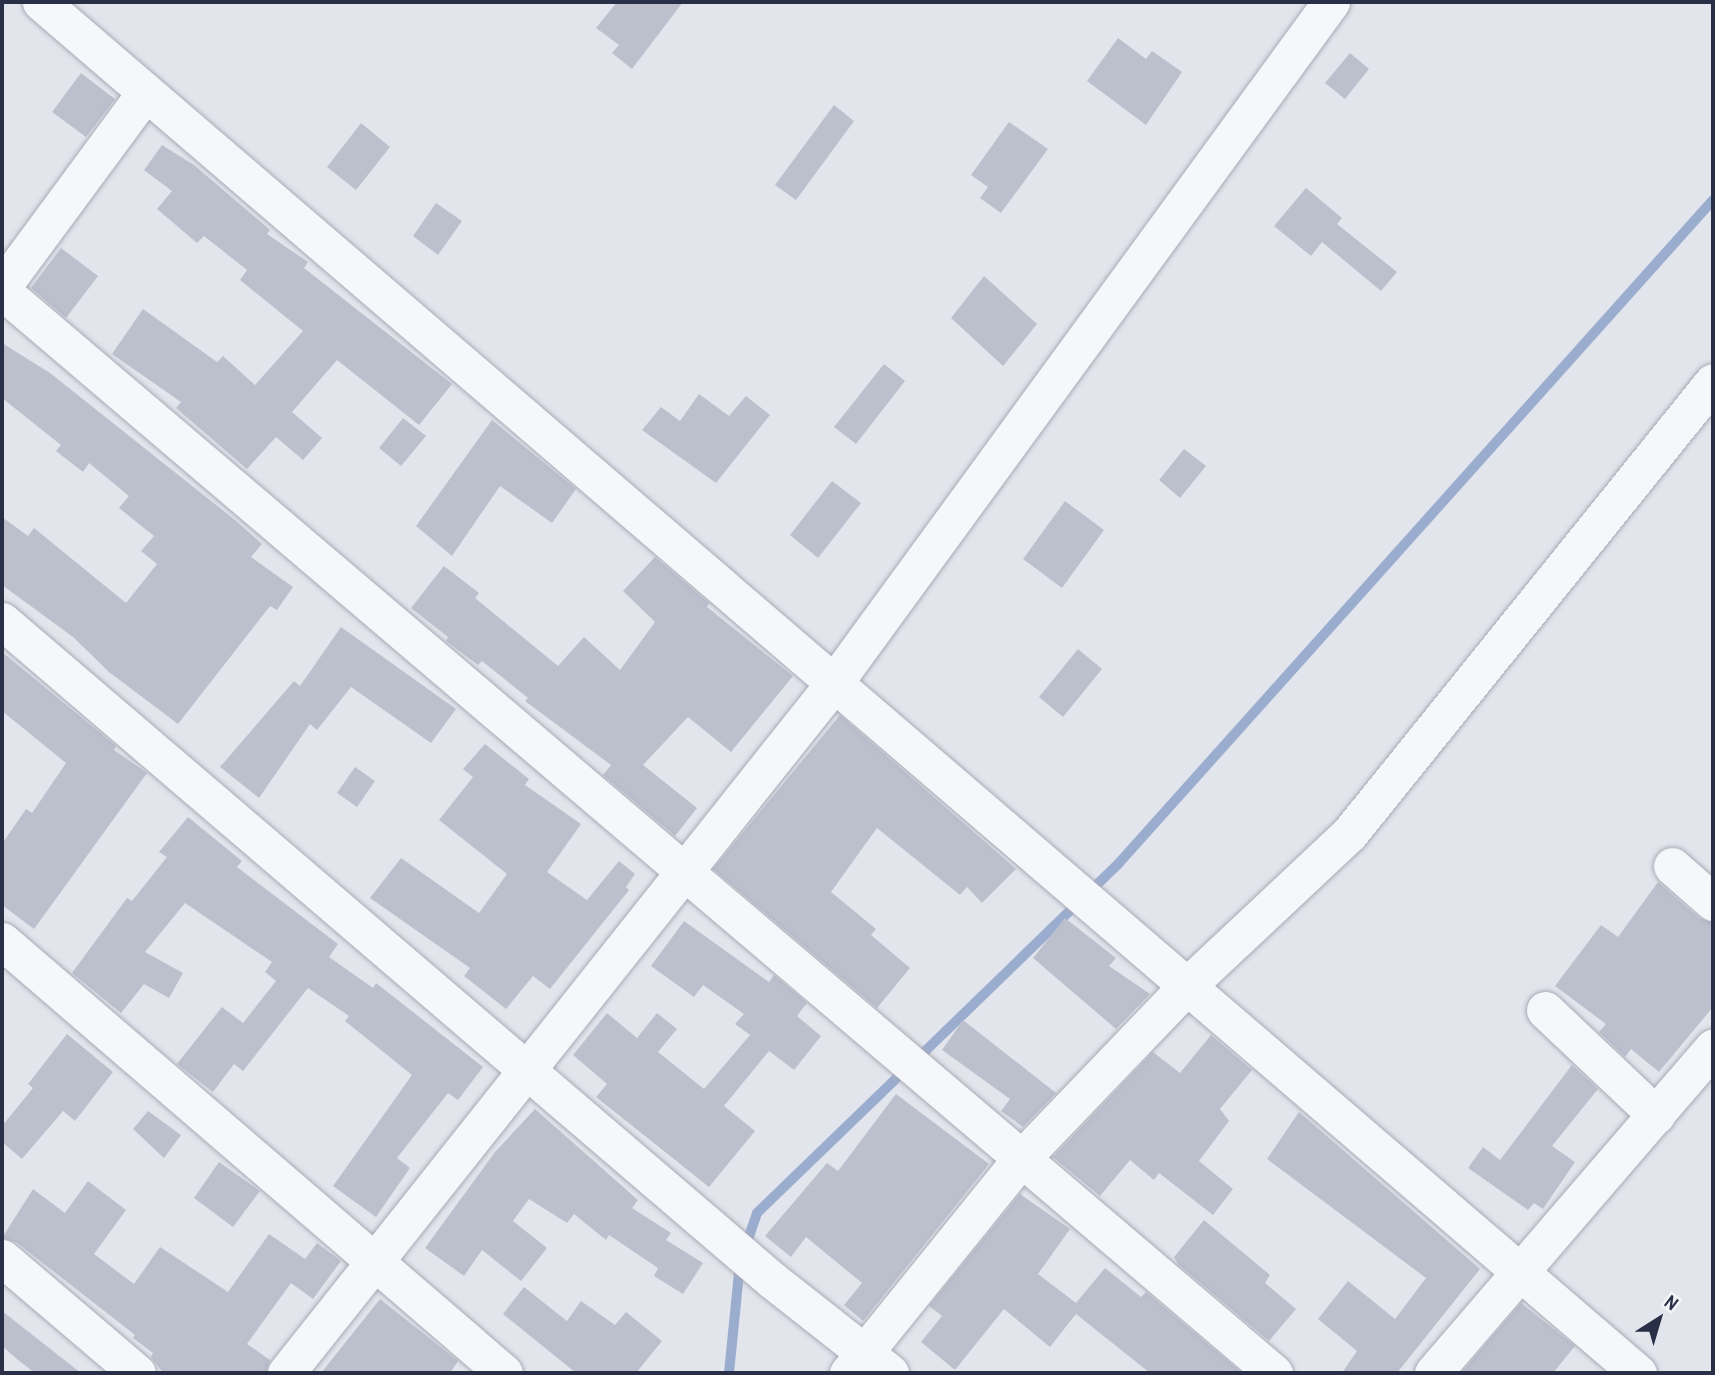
<!DOCTYPE html>
<html>
<head>
<meta charset="utf-8">
<style>
  body { margin:0 }
  #map { position:relative; width:1715px; height:1375px; overflow:hidden; background:#e3e5ec; font-family:"Archivo Narrow",sans-serif }
  div>[style] { position:absolute }
  [style*='--x'] { left:calc(var(--x)*1px); top:calc(var(--y)*1px); width:calc(var(--w)*1px); rotate:calc(var(--a)*1deg) }
  .stream>* { height:10px; margin:-5px; padding:0 5px; transform-origin:5px; border-radius:5px; background:#9badcf }
  .building>* { inset:0; background:#bcc0cd }
  .roads { filter:drop-shadow(0 0 2px #a7abb7) drop-shadow(0 0 2px #a7abb7) }
  .minor>* { height:37px; margin:-18.5px; padding:0 18.5px; transform-origin:18.5px; border-radius:18.5px; background:#f6f7fa }
  span { translate:-50% -50%; white-space:nowrap; text-align:center; line-height:1.15; -webkit-text-stroke:5px #f3f5f9; paint-order:stroke }
  .frame { position:absolute; inset:0; border:4px solid #292f46; pointer-events:none }
  .north { position:absolute; left:1624px; top:1284px; width:70px; height:70px; -webkit-text-stroke:5px #f3f5f9; paint-order:stroke; rotate:37deg; font-size:19px; font-weight:700; line-height:28px; text-align:center; color:#292f46 }
  .north::after { content:''; display:block; margin:auto; width:24px; height:32px; background:#292f46; clip-path:polygon(50% 0,100% 100%,50% 72%,0 100%) }
</style>
</head>
<body>
<div id="map">
  <div class="stream">
    <div style="--x:917;--y:1059;--w:281;--a:-44.1"></div>
    <div style="--x:1119;--y:863;--w:890;--a:-48.14"></div>
    <div style="--x:745;--y:1248;--w:37;--a:-71"></div>
    <div style="--x:757;--y:1213;--w:207;--a:-44"></div>
    <div style="--x:729;--y:1373;--w:111;--a:-84.3"></div>
  </div>
  <div class="building">
    <div style="clip-path:polygon(617px 2px,683px 2px,632px 69px,612px 53px,619px 45px,596px 28px)"></div>
    <div style="clip-path:polygon(1118px 38px,1146px 59px,1152px 51px,1182px 72px,1146px 125px,1087px 81px)"></div>
    <div style="clip-path:polygon(1350px 53px,1369px 69px,1345px 99px,1325px 83px)"></div>
    <div style="clip-path:polygon(81px 73px,115px 99px,86px 137px,52px 112px)"></div>
    <div style="clip-path:polygon(834px 105px,854px 121px,796px 200px,775px 185px)"></div>
    <div style="clip-path:polygon(1009px 122px,1048px 149px,1001px 213px,980px 198px,988px 187px,971px 175px)"></div>
    <div style="clip-path:polygon(361px 123px,390px 147px,356px 190px,327px 167px)"></div>
    <div style="clip-path:polygon(162px 145px,194px 165px,270px 230px,267px 234px,308px 262px,304px 268px,452px 384px,419px 425px,337px 360px,292px 412px,322px 438px,303px 460px,276px 437px,247px 469px,176px 408px,181px 402px,112px 354px,143px 309px,217px 362px,223px 356px,255px 385px,303px 331px,240px 280px,247px 270px,204px 236px,197px 243px,157px 209px,172px 191px,144px 170px)"></div>
    <div style="clip-path:polygon(1306px 188px,1342px 218px,1337px 224px,1397px 272px,1381px 291px,1322px 242px,1311px 256px,1274px 226px)"></div>
    <div style="clip-path:polygon(436px 203px,462px 221px,438px 255px,413px 236px)"></div>
    <div style="clip-path:polygon(61px 248px,98px 276px,66px 318px,31px 288px)"></div>
    <div style="clip-path:polygon(984px 276px,1037px 324px,1003px 366px,951px 318px)"></div>
    <div style="clip-path:polygon(2px 343px,50px 373px,235px 520px,262px 544px,251px 557px,293px 587px,277px 610px,270px 606px,178px 724px,109px 672px,73px 637px,2px 585px,2px 517px,28px 536px,34px 528px,126px 603px,157px 564px,141px 551px,154px 536px,119px 508px,129px 496px,89px 463px,83px 472px,56px 451px,61px 445px,2px 398px)"></div>
    <div style="clip-path:polygon(884px 364px,905px 381px,856px 444px,834px 427px)"></div>
    <div style="clip-path:polygon(699px 394px,729px 416px,746px 396px,770px 415px,716px 483px,642px 430px,661px 407px,680px 421px)"></div>
    <div style="clip-path:polygon(403px 418px,426px 436px,401px 466px,379px 448px)"></div>
    <div style="clip-path:polygon(492px 420px,576px 489px,552px 523px,500px 486px,452px 556px,416px 526px)"></div>
    <div style="clip-path:polygon(1184px 449px,1206px 466px,1180px 498px,1159px 480px)"></div>
    <div style="clip-path:polygon(832px 481px,861px 503px,818px 558px,790px 535px)"></div>
    <div style="clip-path:polygon(1065px 501px,1104px 530px,1062px 588px,1023px 559px)"></div>
    <div style="clip-path:polygon(655px 557px,709px 603px,707px 607px,793px 676px,731px 752px,688px 717px,643px 765px,697px 808px,675px 836px,603px 775px,611px 765px,525px 701px,528px 698px,482px 661px,478px 665px,446px 641px,448px 637px,411px 608px,444px 566px,479px 593px,475px 598px,558px 666px,584px 637px,620px 670px,655px 622px,623px 591px)"></div>
    <div style="clip-path:polygon(341px 627px,456px 709px,431px 743px,351px 687px,317px 730px,310px 724px,259px 798px,220px 767px,294px 681px,300px 686px)"></div>
    <div style="clip-path:polygon(1078px 649px,1102px 669px,1063px 717px,1039px 697px)"></div>
    <div style="clip-path:polygon(2px 652px,116px 746px,114px 750px,147px 773px,34px 929px,2px 905px,2px 844px,26px 809px,32px 813px,66px 763px,2px 711px)"></div>
    <div style="clip-path:polygon(840px 715px,1016px 869px,982px 903px,967px 887px,960px 895px,877px 828px,831px 892px,876px 929px,871px 935px,910px 968px,877px 1008px,713px 869px)"></div>
    <div style="clip-path:polygon(485px 744px,529px 779px,525px 785px,581px 824px,547px 872px,587px 900px,619px 861px,635px 874px,626px 887px,629px 890px,550px 989px,533px 976px,506px 1009px,464px 976px,470px 968px,370px 898px,401px 858px,479px 913px,507px 874px,439px 820px,473px 777px,463px 769px)"></div>
    <div style="clip-path:polygon(355px 767px,375px 781px,357px 807px,337px 793px)"></div>
    <div style="clip-path:polygon(188px 817px,242px 861px,237px 867px,338px 944px,329px 957px,373px 988px,376px 983px,483px 1067px,458px 1100px,448px 1093px,397px 1158px,410px 1168px,376px 1217px,333px 1186px,412px 1075px,345px 1021px,349px 1016px,308px 988px,243px 1071px,234px 1064px,213px 1092px,177px 1064px,222px 1007px,243px 1023px,276px 981px,265px 972px,272px 962px,185px 903px,145px 952px,183px 973px,169px 998px,144px 984px,121px 1013px,72px 973px,127px 898px,132px 901px,167px 857px,159px 852px)"></div>
    <div style="clip-path:polygon(1658px 882px,1699px 918px,1713px 922px,1713px 1007px,1659px 1072px,1631px 1049px,1625px 1057px,1599px 1032px,1606px 1024px,1555px 986px,1601px 925px,1618px 937px)"></div>
    <div style="clip-path:polygon(1065px 918px,1116px 958px,1109px 966px,1150px 994px,1116px 1029px,1033px 958px)"></div>
    <div style="clip-path:polygon(684px 921px,769px 982px,774px 975px,807px 1003px,797px 1016px,821px 1036px,794px 1070px,769px 1051px,724px 1106px,755px 1131px,709px 1187px,596px 1097px,607px 1084px,573px 1055px,607px 1013px,637px 1038px,657px 1013px,677px 1029px,658px 1052px,704px 1089px,750px 1035px,735px 1024px,744px 1014px,703px 985px,694px 997px,651px 966px)"></div>
    <div style="clip-path:polygon(963px 1020px,1056px 1093px,1023px 1127px,1001px 1111px,1010px 1099px,942px 1050px)"></div>
    <div style="clip-path:polygon(67px 1034px,113px 1072px,75px 1121px,63px 1111px,22px 1159px,2px 1142px,2px 1126px,33px 1088px,28px 1084px)"></div>
    <div style="clip-path:polygon(1211px 1035px,1252px 1070px,1220px 1109px,1229px 1121px,1199px 1161px,1233px 1189px,1213px 1215px,1159px 1173px,1154px 1180px,1130px 1160px,1100px 1196px,1053px 1157px,1153px 1052px,1180px 1073px)"></div>
    <div style="clip-path:polygon(1572px 1065px,1598px 1089px,1552px 1146px,1575px 1162px,1543px 1209px,1534px 1203px,1528px 1210px,1468px 1168px,1483px 1147px,1500px 1160px)"></div>
    <div style="clip-path:polygon(896px 1094px,989px 1164px,863px 1321px,844px 1305px,862px 1283px,806px 1237px,791px 1257px,765px 1236px,827px 1163px,838px 1171px)"></div>
    <div style="clip-path:polygon(535px 1109px,638px 1200px,632px 1208px,671px 1233px,666px 1240px,703px 1263px,683px 1294px,654px 1276px,658px 1268px,609px 1235px,606px 1240px,574px 1214px,567px 1223px,529px 1199px,513px 1221px,547px 1248px,521px 1281px,482px 1250px,464px 1276px,425px 1248px,495px 1152px)"></div>
    <div style="clip-path:polygon(148px 1111px,181px 1135px,164px 1158px,133px 1129px)"></div>
    <div style="clip-path:polygon(1299px 1112px,1480px 1269px,1397px 1373px,1342px 1373px,1357px 1351px,1318px 1319px,1348px 1281px,1395px 1319px,1426px 1278px,1267px 1159px)"></div>
    <div style="clip-path:polygon(219px 1162px,260px 1191px,233px 1227px,194px 1198px)"></div>
    <div style="clip-path:polygon(88px 1181px,126px 1210px,94px 1254px,134px 1284px,160px 1247px,228px 1292px,269px 1234px,305px 1259px,317px 1243px,341px 1261px,313px 1299px,291px 1283px,247px 1344px,270px 1360px,266px 1373px,163px 1373px,151px 1357px,153px 1353px,133px 1338px,135px 1335px,16px 1242px,2px 1238px,33px 1189px,65px 1213px)"></div>
    <div style="clip-path:polygon(1020px 1194px,1070px 1229px,1038px 1274px,1076px 1303px,1105px 1268px,1141px 1297px,1146px 1292px,1242px 1373px,1150px 1373px,1076px 1314px,1050px 1347px,1004px 1309px,955px 1370px,921px 1342px,942px 1316px,929px 1306px)"></div>
    <div style="clip-path:polygon(1204px 1220px,1270px 1275px,1265px 1283px,1296px 1309px,1269px 1341px,1178px 1264px,1174px 1257px)"></div>
    <div style="clip-path:polygon(524px 1287px,567px 1321px,581px 1301px,615px 1325px,626px 1312px,662px 1341px,636px 1373px,576px 1373px,503px 1314px)"></div>
    <div style="clip-path:polygon(380px 1299px,458px 1361px,450px 1373px,321px 1373px)"></div>
    <div style="clip-path:polygon(1521px 1303px,1575px 1346px,1553px 1373px,1461px 1373px)"></div>
    <div style="clip-path:polygon(2px 1311px,81px 1373px,35px 1373px,18px 1360px,2px 1346px)"></div>
  </div>
  <div class="roads">
    <div class="minor">
      <div style="--x:41;--y:2;--w:2105;--a:40.65"></div>
      <div style="--x:2;--y:287;--w:242;--a:-53.6"></div>
      <div style="--x:2;--y:291;--w:1670;--a:40.39"></div>
      <div style="--x:2;--y:621;--w:1013;--a:40.56"></div>
      <div style="--x:772;--y:1280;--w:150;--a:38.2"></div>
      <div style="--x:1672;--y:866;--w:55;--a:41.3"></div>
      <div style="--x:2;--y:941;--w:662;--a:40.71"></div>
      <div style="--x:1545;--y:1010;--w:153;--a:43.4"></div>
      <div style="--x:2;--y:1258;--w:177;--a:40.4"></div>
      <div style="--x:286;--y:1373;--w:881;--a:-51.54"></div>
      <div style="--x:834;--y:683;--w:843;--a:-53.88"></div>
      <div style="--x:848;--y:1373;--w:272;--a:-51.1"></div>
      <div style="--x:1019;--y:1161;--w:243;--a:-46.2"></div>
      <div style="--x:1187;--y:986;--w:222;--a:-43.2"></div>
      <div style="--x:1349;--y:834;--w:580;--a:-51.16"></div>
      <div style="--x:1433;--y:1373;--w:429;--a:-49.3"></div>
    </div>
  </div>
  <div class="frame"></div>
  <div class="north">N</div>
</div>
</body>
</html>
